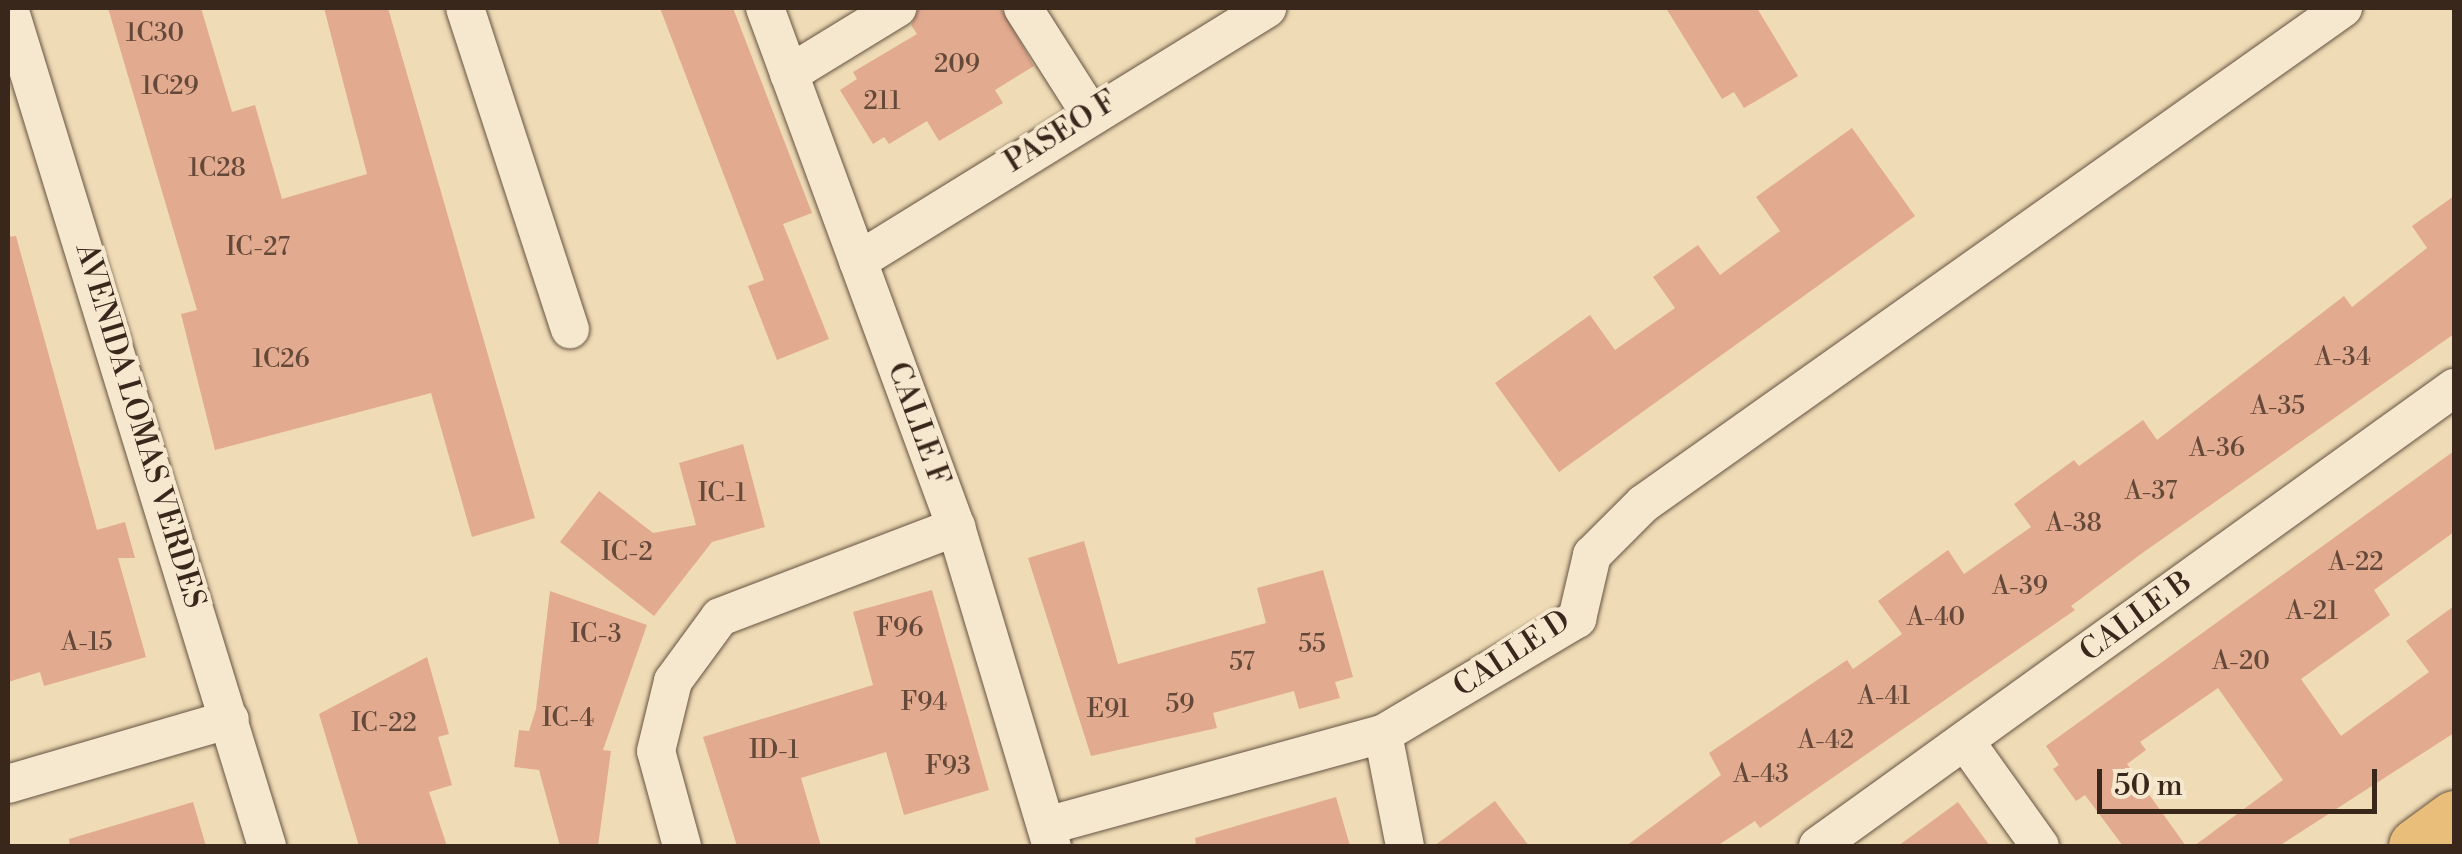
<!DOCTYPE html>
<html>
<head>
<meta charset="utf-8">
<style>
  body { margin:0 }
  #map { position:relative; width:2462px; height:854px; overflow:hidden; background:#efdbb5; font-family:"Libre Bodoni",serif }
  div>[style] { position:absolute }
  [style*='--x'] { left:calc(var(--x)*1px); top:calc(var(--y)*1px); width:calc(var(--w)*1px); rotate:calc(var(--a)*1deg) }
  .building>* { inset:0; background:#e2ab90 }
  .roads { filter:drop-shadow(0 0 2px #675442) drop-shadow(0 0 2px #675442) }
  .minor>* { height:38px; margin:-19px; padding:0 19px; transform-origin:19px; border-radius:19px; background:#f5e8cf }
  .highway>* { height:55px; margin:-27.5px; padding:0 27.5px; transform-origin:27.5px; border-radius:27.5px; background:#e8be7a }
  span { translate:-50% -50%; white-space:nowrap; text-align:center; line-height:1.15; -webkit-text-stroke:8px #f5e8cf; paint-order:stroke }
  .number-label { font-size:25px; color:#644839 }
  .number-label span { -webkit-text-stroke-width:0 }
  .street-label { font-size:30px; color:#3a271c }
  .frame { position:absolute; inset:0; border:10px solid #3a271c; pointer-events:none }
  .scale { position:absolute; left:2097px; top:769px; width:280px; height:45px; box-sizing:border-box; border:5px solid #3a271c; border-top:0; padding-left:12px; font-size:30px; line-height:35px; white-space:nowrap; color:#3a271c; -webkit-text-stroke:8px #f5e8cf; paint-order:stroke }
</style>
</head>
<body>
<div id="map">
  <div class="building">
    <div style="clip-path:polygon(108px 8px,201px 8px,232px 112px,255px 105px,282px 199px,367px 174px,324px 8px,388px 8px,535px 518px,472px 537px,431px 393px,215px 450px,181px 314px,197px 310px)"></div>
    <div style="clip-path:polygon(660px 8px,733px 8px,812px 213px,783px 224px,829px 339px,777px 360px,748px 286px,764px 280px)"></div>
    <div style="clip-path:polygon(919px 8px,1001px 8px,1034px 66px,995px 90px,1003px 103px,939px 141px,927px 121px,889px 144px,884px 137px,873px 144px,840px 90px,857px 79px,853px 72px,917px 34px,911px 25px)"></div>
    <div style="clip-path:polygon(1666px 8px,1757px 8px,1798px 76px,1744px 108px,1734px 92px,1722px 99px)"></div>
    <div style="clip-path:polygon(1852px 128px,1915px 216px,1559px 472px,1495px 383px,1590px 315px,1615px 350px,1675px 308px,1653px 277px,1698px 245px,1720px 275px,1780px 231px,1756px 197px)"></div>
    <div style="clip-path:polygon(2454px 196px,2454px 334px,2141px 554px,2071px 606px,2075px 610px,1760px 828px,1755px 821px,1717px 846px,1626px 846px,1721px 775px,1709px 753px,1847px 660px,1853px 669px,1902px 634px,1878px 601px,1948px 550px,1964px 574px,2031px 527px,2014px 504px,2074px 460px,2079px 466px,2143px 420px,2157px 440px,2344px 296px,2352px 307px,2427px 248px,2412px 226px)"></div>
    <div style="clip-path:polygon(16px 236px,97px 530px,125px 522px,135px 558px,118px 558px,146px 657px,44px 686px,40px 672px,8px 682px,8px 237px)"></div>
    <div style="clip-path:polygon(743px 444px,765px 527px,712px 542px,654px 616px,560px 542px,599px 491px,653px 533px,696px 525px,679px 463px)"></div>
    <div style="clip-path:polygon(2454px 451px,2454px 532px,2374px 590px,2390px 615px,2301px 679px,2341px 736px,2429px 672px,2406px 641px,2454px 606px,2454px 733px,2279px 846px,2194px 846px,2283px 780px,2218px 688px,2140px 742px,2146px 750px,2127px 764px,2186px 846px,2123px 846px,2085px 795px,2076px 801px,2053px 769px,2059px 765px,2046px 746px)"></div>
    <div style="clip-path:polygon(1084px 541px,1118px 664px,1266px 623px,1257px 588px,1323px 570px,1353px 677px,1335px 682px,1340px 698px,1299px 709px,1294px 691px,1213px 713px,1217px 728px,1091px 756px,1028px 558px)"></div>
    <div style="clip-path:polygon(932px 590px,989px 790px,904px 815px,886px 752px,801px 778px,821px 846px,737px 846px,703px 737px,873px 685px,853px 612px)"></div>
    <div style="clip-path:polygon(550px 591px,647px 625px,603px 750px,611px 751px,598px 846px,560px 846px,539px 770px,514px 767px,519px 730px,529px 731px,536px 709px)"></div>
    <div style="clip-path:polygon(427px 657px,449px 734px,438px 737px,452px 785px,429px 792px,447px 846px,359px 846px,319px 714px)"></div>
    <div style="clip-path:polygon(1336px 797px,1350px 846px,1196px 846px,1195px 838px)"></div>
    <div style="clip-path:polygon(1495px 801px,1529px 846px,1434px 846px)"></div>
    <div style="clip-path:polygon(193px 802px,206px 846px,70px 846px,69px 839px)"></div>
    <div style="clip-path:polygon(1958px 802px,1990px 846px,1898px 846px)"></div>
  </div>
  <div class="roads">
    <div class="minor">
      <div style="--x:9;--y:8;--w:877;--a:72.89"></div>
      <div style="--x:465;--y:8;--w:338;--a:71.9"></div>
      <div style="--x:765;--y:8;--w:553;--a:69.8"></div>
      <div style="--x:956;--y:527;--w:333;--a:73.3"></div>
      <div style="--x:1023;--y:8;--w:125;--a:57.5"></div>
      <div style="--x:789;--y:74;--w:127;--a:-31.4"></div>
      <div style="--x:858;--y:261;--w:481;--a:-31.7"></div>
      <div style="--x:1383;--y:734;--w:114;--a:78.9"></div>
      <div style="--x:1965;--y:741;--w:129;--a:54.5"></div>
      <div style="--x:8;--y:784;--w:231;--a:-16.3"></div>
      <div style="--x:1046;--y:826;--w:349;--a:-15.3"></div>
      <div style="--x:1383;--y:734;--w:226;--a:-30.7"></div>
      <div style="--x:1577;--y:619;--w:66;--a:-76.8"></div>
      <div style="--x:1592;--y:555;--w:72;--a:-45"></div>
      <div style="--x:1643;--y:504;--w:858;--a:-35.32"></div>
      <div style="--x:682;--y:846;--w:98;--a:-105.3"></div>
      <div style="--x:656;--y:751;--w:72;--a:-76.3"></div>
      <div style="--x:673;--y:681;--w:79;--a:-53.7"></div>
      <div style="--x:720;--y:617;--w:253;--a:-20.9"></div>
      <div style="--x:1818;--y:846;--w:784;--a:-35.76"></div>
    </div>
    <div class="highway">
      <div style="--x:2416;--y:846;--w:47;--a:-36.4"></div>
    </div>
  </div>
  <div class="number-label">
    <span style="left:155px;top:34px">1C30</span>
    <span style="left:957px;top:65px">209</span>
    <span style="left:170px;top:87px">1C29</span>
    <span style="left:882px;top:102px">211</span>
    <span style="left:217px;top:169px">1C28</span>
    <span style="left:258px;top:248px">IC-27</span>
    <span style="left:2343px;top:358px">A-34</span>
    <span style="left:281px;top:360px">1C26</span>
    <span style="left:2278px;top:407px">A-35</span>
    <span style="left:2217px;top:449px">A-36</span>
    <span style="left:2151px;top:492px">A-37</span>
    <span style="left:722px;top:494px">IC-1</span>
    <span style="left:2074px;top:524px">A-38</span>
    <span style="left:627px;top:553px">IC-2</span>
    <span style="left:2356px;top:563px">A-22</span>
    <span style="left:2020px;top:587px">A-39</span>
    <span style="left:2312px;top:612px">A-21</span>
    <span style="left:1936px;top:618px">A-40</span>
    <span style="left:900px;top:629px">F96</span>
    <span style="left:596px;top:635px">IC-3</span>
    <span style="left:87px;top:643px">A-15</span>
    <span style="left:1312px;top:645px">55</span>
    <span style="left:2241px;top:662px">A-20</span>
    <span style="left:1242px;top:663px">57</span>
    <span style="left:1884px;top:697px">A-41</span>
    <span style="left:924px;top:703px">F94</span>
    <span style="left:1180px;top:705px">59</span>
    <span style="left:1108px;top:710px">E91</span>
    <span style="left:568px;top:719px">IC-4</span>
    <span style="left:384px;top:724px">IC-22</span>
    <span style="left:1826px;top:741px">A-42</span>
    <span style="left:774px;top:751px">ID-1</span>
    <span style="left:948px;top:767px">F93</span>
    <span style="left:1761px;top:775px">A-43</span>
  </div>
  <div class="street-label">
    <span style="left:1061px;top:132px;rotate:-32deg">PASEO F</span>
    <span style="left:918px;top:424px;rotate:70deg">CALLE F</span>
    <span style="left:140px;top:426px;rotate:73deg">AVENIDA LOMAS VERDES</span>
    <span style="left:2136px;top:617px;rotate:-36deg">CALLE B</span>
    <span style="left:1512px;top:654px;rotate:-33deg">CALLE D</span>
  </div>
  <div class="frame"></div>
  <div class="scale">50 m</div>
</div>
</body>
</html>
